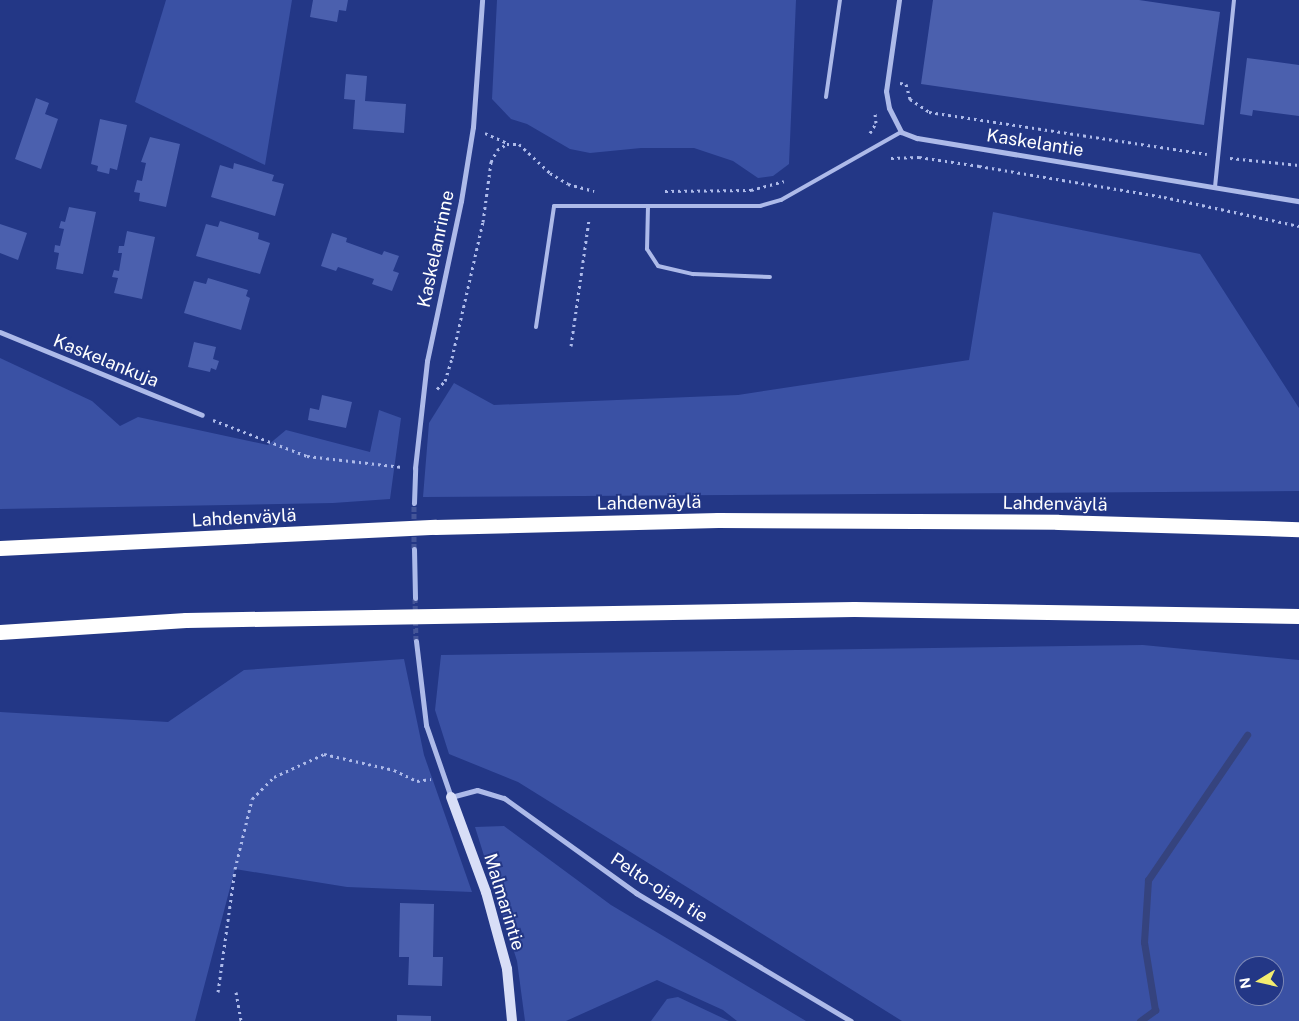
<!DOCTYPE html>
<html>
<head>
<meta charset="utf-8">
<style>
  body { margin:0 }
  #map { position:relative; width:1299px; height:1021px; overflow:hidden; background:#233786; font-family:"Public Sans",sans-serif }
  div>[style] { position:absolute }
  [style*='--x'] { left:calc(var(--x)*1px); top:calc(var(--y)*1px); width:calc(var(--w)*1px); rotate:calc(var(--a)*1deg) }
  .green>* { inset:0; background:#3a51a4 }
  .stream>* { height:7px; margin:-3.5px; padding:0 3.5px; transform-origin:3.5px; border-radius:3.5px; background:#35437e }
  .building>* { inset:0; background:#4b60ae }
  .street-tunnel>* { height:5px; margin-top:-2.5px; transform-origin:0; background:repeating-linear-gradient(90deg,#445598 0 5px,transparent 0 7.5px) }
  .path>* { height:3px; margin-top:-1.5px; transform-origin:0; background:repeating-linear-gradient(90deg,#adbae9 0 2.5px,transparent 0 6.5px) }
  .lane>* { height:4px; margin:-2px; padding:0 2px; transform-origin:2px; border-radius:2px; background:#adbae9 }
  .street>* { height:5px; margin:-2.5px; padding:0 2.5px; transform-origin:2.5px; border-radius:2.5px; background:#adbae9 }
  .secondary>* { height:10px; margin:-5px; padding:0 5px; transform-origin:5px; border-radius:5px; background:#d8def7 }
  .highway>* { height:15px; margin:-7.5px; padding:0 7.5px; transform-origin:7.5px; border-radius:7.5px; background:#fff }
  span { translate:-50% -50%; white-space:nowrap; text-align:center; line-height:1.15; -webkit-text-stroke:4px #233786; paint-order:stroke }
  .street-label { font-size:18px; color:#fff }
  .north { position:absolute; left:1234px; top:956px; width:50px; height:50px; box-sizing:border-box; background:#233786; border:1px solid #7b87b6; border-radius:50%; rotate:261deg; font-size:14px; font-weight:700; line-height:20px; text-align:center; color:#fff }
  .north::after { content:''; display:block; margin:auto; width:18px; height:22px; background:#f4ed70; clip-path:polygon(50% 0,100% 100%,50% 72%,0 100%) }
</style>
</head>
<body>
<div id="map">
  <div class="green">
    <div style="clip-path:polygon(166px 0,292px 0,265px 165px,135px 102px)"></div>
    <div style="clip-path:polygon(497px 0,796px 0,789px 164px,773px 176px,758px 178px,733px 161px,694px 148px,641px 148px,590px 153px,570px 149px,527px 124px,511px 119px,492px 99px)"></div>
    <div style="clip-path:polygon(993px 212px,1200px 254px,1299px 408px,1299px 491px,423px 497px,429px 423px,454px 383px,494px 405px,738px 395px,969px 360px)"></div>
    <div style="clip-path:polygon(0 358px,92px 401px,120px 426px,138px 417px,268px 445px,286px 430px,370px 452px,379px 410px,401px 418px,390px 499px,333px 503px,0 509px)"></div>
    <div style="clip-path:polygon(evenodd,1143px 645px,1299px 660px,1299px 1021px,902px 1021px,518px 782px,449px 754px,435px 710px,441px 655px,1143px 645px,1244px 966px,1274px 966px,1274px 996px,1244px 996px,1244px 966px)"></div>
    <div style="clip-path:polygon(404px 659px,424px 755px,472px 892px,347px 887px,235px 869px,195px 1021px,0 1021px,0 712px,168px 722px,244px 670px)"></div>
    <div style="clip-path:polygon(504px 826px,611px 905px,806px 1021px,737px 1021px,723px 1010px,657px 980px,566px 1021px,525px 1021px,517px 961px,475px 827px)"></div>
    <div style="clip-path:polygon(678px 997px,729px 1021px,651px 1021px,667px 999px)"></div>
  </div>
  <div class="stream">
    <div style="--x:1140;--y:1021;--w:19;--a:-36"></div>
    <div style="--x:1155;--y:1010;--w:69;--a:-99.2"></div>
    <div style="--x:1144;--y:942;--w:62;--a:-86.3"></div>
    <div style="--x:1148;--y:880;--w:176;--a:-55.7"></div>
  </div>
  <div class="building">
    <div style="clip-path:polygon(313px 0,348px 0,346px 11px,339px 10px,337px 22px,310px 17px)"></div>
    <div style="clip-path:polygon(933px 0,1139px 0,1220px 12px,1204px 125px,921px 84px)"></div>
    <div style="clip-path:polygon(1247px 58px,1299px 65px,1299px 116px,1253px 110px,1252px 116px,1240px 114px)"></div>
    <div style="clip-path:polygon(346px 74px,367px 76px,365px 101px,406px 104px,404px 133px,353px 129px,355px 100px,344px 99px)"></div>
    <div style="clip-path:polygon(36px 98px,49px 103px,45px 114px,58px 119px,41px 169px,15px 159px)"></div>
    <div style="clip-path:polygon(100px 119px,127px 125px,117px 170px,110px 168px,109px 174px,97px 171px,98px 166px,91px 164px)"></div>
    <div style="clip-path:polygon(150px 137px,180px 144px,166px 207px,139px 201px,140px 193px,134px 192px,137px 180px,142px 181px,146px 163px,141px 162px)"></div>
    <div style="clip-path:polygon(234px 163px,274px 175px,272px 181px,284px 184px,275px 216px,211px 197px,220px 165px,233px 169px)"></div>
    <div style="clip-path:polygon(69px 207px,96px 212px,83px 274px,56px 269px,59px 253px,54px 252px,55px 245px,60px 246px,64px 229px,59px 228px,61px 221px,65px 222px)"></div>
    <div style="clip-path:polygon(220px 221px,259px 233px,258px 239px,270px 243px,260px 274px,196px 256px,206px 224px,218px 227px)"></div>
    <div style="clip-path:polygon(0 224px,27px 233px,18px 260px,0 253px)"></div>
    <div style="clip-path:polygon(127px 231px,155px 237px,142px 299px,114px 293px,118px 278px,112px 277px,114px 270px,119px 271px,122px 253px,118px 253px,119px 246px,124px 246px)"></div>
    <div style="clip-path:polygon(332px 233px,347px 238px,346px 242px,382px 255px,384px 251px,399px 256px,393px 271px,399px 273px,392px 291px,372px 284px,374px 279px,338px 267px,336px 271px,321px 266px)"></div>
    <div style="clip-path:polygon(208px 278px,248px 290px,246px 296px,250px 298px,241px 330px,184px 313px,194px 281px,206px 284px)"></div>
    <div style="clip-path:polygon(194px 342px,216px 347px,213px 359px,219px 361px,216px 370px,211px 368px,210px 372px,188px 367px)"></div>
    <div style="clip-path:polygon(322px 395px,352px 402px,346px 428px,308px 420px,310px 408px,319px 410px)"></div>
    <div style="clip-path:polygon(400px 903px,434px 904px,433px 957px,443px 957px,442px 986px,408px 985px,409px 957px,399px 957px)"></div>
    <div style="clip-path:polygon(397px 1015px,431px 1016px,431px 1021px,397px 1021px)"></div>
  </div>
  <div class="street-tunnel">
    <div style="--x:414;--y:549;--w:46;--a:-90"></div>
    <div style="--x:415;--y:598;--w:43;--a:88.7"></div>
  </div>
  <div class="path">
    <div style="--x:900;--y:83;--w:6;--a:9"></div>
    <div style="--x:906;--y:84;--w:16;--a:75"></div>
    <div style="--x:910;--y:99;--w:23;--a:34"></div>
    <div style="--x:929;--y:112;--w:281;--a:8.6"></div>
    <div style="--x:485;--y:133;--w:24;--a:24"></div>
    <div style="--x:870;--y:133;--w:12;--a:-59"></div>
    <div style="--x:876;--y:123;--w:10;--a:-96"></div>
    <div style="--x:891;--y:158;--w:28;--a:-2"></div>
    <div style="--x:919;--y:157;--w:61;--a:8.5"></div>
    <div style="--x:979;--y:166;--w:188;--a:9.5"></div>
    <div style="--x:1164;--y:197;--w:138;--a:12.1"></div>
    <div style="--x:1230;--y:158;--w:69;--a:5.8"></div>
    <div style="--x:665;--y:191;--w:86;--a:-0.7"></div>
    <div style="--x:751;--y:190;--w:34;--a:-15"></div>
    <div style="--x:571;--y:346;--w:128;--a:-81.9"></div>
    <div style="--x:437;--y:389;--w:11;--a:-45"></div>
    <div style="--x:445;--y:381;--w:24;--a:-73"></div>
    <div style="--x:452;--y:358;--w:139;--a:-77.2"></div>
    <div style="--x:483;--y:222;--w:61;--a:-82.4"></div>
    <div style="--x:491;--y:162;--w:13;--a:-63"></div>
    <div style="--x:497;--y:150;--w:12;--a:-31"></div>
    <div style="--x:507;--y:144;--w:12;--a:0"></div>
    <div style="--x:519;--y:144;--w:42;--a:43.1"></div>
    <div style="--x:550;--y:173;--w:21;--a:31"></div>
    <div style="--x:568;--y:184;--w:27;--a:15"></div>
    <div style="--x:213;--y:420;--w:101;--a:21"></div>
    <div style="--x:307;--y:456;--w:96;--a:6.6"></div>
    <div style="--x:218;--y:992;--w:124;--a:-82.1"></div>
    <div style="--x:235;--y:869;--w:72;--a:-76.3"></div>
    <div style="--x:252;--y:799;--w:31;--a:-45"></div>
    <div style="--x:274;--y:777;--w:55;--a:-24.7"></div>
    <div style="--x:324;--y:754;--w:72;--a:12.9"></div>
    <div style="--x:394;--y:770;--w:25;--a:26"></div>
    <div style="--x:417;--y:781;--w:14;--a:-8"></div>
    <div style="--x:236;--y:992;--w:29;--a:80"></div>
  </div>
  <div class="lane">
    <div style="--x:826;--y:97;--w:98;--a:-81.8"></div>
    <div style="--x:1215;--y:187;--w:188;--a:-84.2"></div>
    <div style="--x:648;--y:206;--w:43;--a:91.3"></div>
    <div style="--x:647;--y:249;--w:20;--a:57"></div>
    <div style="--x:658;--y:266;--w:36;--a:13"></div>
    <div style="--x:693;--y:274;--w:77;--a:2.2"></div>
    <div style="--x:536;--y:327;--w:122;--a:-81.5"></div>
    <div style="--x:554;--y:206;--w:206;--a:0"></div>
    <div style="--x:760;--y:206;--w:22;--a:-16"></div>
    <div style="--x:781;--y:200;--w:138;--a:-29.5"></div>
  </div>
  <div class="street">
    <div style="--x:899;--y:0;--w:92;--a:98.1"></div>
    <div style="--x:886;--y:91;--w:17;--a:80"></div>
    <div style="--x:889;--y:108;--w:27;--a:63"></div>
    <div style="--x:901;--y:132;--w:17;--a:21"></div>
    <div style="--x:917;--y:138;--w:387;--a:9.4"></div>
    <div style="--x:0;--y:332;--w:218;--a:22.3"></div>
    <div style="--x:414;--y:503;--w:35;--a:-88"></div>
    <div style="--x:415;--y:468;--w:108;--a:-83.6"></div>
    <div style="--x:427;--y:361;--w:164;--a:-78"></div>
    <div style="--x:461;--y:201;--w:75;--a:-80.8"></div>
    <div style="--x:473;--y:127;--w:127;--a:-85.9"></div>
    <div style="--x:414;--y:549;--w:49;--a:88.8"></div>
    <div style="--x:416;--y:641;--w:85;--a:83.2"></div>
    <div style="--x:426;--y:725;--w:76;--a:70.9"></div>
    <div style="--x:451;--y:797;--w:27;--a:-15"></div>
    <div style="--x:477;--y:790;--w:28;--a:17"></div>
    <div style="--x:504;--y:798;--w:163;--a:35.7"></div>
    <div style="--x:636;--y:893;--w:250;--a:30.8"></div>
  </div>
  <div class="secondary">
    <div style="--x:451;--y:797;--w:101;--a:69.8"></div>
    <div style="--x:486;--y:892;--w:80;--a:74.7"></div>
    <div style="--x:507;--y:969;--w:52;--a:84.5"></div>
  </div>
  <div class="highway">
    <div style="--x:0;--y:548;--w:436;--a:-2.8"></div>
    <div style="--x:435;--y:527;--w:283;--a:-1.4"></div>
    <div style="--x:718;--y:520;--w:340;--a:0.3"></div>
    <div style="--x:1058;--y:522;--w:241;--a:1.7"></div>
    <div style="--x:0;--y:632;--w:186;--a:-3.7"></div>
    <div style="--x:186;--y:620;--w:668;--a:-0.94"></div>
    <div style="--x:854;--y:609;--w:445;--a:0.9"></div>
  </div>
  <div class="street-label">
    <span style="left:1035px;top:143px;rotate:9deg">Kaskelantie</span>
    <span style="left:436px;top:249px;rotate:-78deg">Kaskelanrinne</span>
    <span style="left:106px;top:361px;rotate:22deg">Kaskelankuja</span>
    <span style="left:649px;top:503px;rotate:-1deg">Lahdenväylä</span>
    <span style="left:1055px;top:504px;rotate:1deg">Lahdenväylä</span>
    <span style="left:244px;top:518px;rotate:-3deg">Lahdenväylä</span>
    <span style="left:659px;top:888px;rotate:33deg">Pelto-ojan tie</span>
    <span style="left:504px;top:902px;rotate:73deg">Malmarintie</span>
  </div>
  <div class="north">N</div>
</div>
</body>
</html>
